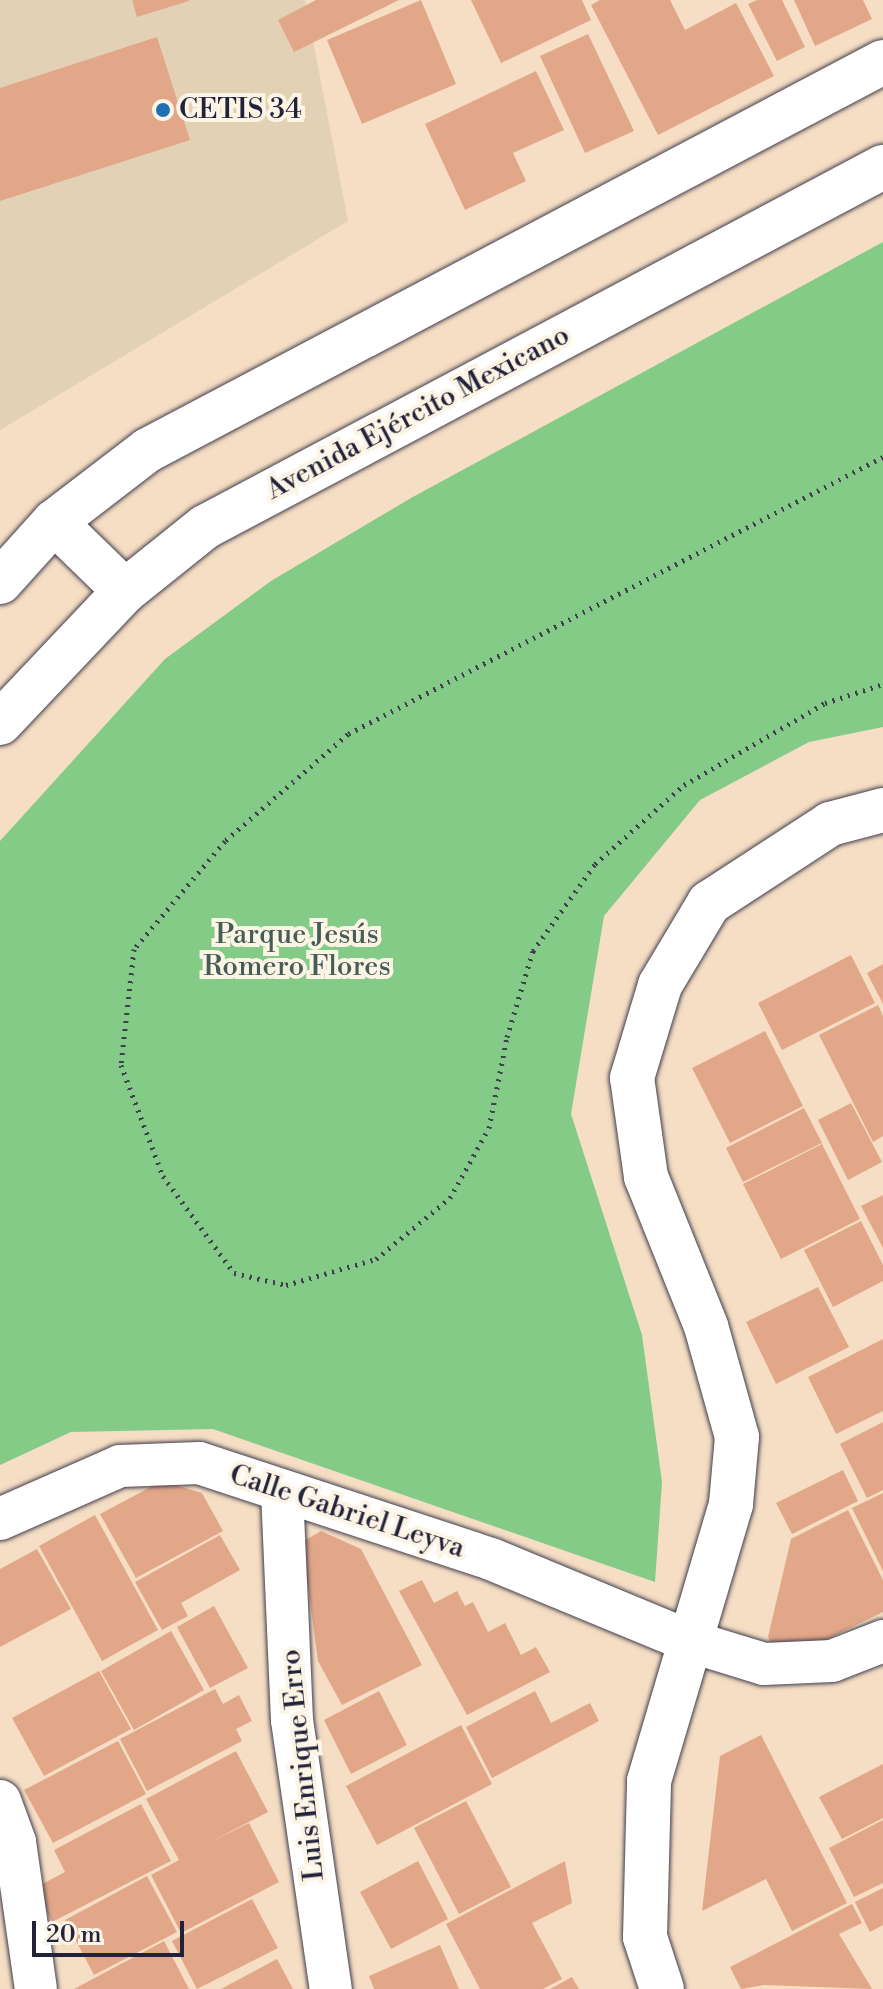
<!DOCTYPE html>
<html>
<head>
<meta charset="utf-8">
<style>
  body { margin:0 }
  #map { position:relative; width:883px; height:1989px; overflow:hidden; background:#f5dec3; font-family:"Libre Bodoni",serif }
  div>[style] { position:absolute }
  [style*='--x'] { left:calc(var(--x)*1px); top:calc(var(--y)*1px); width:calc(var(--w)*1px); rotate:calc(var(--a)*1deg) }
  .built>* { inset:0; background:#e3d1b5 }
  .green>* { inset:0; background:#83cb87 }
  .building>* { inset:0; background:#e2a788 }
  .path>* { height:5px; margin-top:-2.5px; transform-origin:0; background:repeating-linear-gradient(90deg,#423e4f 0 2px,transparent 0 8px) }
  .roads { filter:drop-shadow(0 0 2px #423e4f) drop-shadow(0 0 2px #423e4f) }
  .street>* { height:42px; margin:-21px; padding:0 21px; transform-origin:21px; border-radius:21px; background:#fff }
  .secondary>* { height:44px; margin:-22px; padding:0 22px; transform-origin:22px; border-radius:22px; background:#fff }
  .dots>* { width:22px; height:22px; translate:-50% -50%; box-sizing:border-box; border:4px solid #fcf5e5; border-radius:50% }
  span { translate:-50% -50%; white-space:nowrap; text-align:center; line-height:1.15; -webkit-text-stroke:8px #fcf5e5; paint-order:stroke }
  .poi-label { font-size:28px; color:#22223b }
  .left { translate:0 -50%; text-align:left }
  .street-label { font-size:28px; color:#22223b }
  .park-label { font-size:28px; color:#445d56 }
  .scale { position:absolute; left:32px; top:1921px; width:152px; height:36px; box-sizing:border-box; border:4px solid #22223b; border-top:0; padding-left:10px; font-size:24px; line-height:28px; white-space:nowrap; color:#22223b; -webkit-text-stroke:6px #fcf5e5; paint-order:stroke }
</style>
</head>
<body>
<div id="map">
  <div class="built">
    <div style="clip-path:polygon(0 0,305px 0,348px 221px,0 430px)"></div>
  </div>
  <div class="green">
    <div style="clip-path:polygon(883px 242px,883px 727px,809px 742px,700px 800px,604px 916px,571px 1114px,642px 1335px,662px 1482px,655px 1582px,213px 1429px,71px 1432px,0 1465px,0 841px,165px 659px,271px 581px,411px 498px)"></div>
  </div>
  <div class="building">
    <div style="clip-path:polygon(132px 0,189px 0,189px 1px,137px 17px)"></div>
    <div style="clip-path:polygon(316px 0,399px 0,294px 52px,278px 20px)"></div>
    <div style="clip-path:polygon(421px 0,456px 84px,362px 124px,327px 40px)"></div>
    <div style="clip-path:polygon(471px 0,582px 0,591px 20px,501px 63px)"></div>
    <div style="clip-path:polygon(600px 0,670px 0,685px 30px,736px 3px,774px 76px,658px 135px,591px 5px)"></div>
    <div style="clip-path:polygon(757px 0,782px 0,805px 47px,777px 61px,748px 4px)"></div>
    <div style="clip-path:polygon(794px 0,863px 0,872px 19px,815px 46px)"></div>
    <div style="clip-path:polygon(588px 34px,634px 131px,585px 153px,540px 56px)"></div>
    <div style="clip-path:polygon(157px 37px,190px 140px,0 201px,0 88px)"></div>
    <div style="clip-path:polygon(536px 71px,564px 130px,513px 153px,526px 181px,465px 210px,425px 124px)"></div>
    <div style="clip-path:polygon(851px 955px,875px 1003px,782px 1050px,758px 1003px)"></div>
    <div style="clip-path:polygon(883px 964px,883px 1004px,867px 973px)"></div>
    <div style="clip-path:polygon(878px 1005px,883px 1016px,883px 1136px,873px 1142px,819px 1035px)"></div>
    <div style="clip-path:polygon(765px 1031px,803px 1106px,730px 1143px,692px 1068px)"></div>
    <div style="clip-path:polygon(851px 1103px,882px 1162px,848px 1180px,818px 1120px)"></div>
    <div style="clip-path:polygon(804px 1108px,822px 1143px,743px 1182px,726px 1148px)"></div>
    <div style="clip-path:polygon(822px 1144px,860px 1219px,781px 1259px,743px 1184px)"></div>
    <div style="clip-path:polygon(883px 1195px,883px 1248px,861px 1206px)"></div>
    <div style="clip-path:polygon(861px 1221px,883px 1265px,883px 1281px,833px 1307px,804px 1250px)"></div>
    <div style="clip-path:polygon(818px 1287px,849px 1347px,776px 1384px,746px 1322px)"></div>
    <div style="clip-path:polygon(883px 1339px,883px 1411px,836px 1434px,808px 1377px)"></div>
    <div style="clip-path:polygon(883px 1422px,883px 1490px,867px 1498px,840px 1444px)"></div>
    <div style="clip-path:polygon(843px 1470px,858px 1501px,792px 1534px,776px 1503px)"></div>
    <div style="clip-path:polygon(162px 1481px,202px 1493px,223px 1531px,136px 1578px,100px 1514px)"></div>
    <div style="clip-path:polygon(883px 1493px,883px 1571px,852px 1508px)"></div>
    <div style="clip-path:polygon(848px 1510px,883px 1580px,883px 1612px,792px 1656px,777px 1653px,768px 1637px,791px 1539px)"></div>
    <div style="clip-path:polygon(95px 1515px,158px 1630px,102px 1661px,39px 1546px)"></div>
    <div style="clip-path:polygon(321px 1531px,361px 1549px,422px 1665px,342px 1705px,318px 1661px,302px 1542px)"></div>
    <div style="clip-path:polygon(220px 1535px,240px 1570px,181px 1603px,188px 1616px,162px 1630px,135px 1582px)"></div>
    <div style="clip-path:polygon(37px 1549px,71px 1609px,0 1647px,0 1569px)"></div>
    <div style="clip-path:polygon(422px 1580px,434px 1603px,457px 1591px,465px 1606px,473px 1602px,488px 1632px,505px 1623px,521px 1655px,536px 1647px,550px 1672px,467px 1715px,399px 1591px)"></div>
    <div style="clip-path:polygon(214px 1606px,248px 1668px,210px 1688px,177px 1627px)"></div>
    <div style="clip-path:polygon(171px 1631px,204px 1690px,134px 1730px,101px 1671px)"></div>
    <div style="clip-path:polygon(99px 1671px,131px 1729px,44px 1776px,12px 1718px)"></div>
    <div style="clip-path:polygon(215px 1689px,223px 1704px,239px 1695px,252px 1721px,236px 1729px,242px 1741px,147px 1791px,120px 1739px)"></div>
    <div style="clip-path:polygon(379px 1691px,407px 1745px,351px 1774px,324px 1720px)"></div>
    <div style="clip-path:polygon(535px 1691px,551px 1723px,590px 1703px,599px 1721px,492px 1778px,466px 1727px)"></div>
    <div style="clip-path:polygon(461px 1725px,492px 1784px,377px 1845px,346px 1786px)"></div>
    <div style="clip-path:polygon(761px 1735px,847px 1903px,792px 1931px,766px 1879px,702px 1911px,720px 1756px)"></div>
    <div style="clip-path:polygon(118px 1741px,146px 1794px,53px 1843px,24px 1790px)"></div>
    <div style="clip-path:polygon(236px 1751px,268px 1812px,209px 1843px,249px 1823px,279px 1882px,181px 1933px,151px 1875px,179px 1860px,146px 1799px)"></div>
    <div style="clip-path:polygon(883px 1764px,883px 1818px,842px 1839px,819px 1797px)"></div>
    <div style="clip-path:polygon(466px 1801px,511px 1887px,459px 1914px,414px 1828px)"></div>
    <div style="clip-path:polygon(141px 1804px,171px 1861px,52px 1922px,35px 1888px,65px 1872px,54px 1850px)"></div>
    <div style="clip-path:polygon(883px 1820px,883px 1883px,854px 1897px,829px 1848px)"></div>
    <div style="clip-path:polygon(418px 1861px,448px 1919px,391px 1949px,360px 1892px)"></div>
    <div style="clip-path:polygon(565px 1861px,572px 1903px,532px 1923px,562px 1979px,543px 1989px,480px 1989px,446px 1924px)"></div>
    <div style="clip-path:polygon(147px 1876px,177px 1932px,94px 1975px,65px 1920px)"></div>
    <div style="clip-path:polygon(883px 1888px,883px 1925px,870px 1932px,855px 1902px)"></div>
    <div style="clip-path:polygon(252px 1899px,278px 1948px,197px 1989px,172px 1941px)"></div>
    <div style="clip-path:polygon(852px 1904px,862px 1923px,839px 1934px,872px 1989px,764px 1985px,741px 1989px,730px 1967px)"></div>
    <div style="clip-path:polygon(164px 1941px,189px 1989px,74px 1989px)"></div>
    <div style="clip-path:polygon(440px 1945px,459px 1989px,374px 1989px,369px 1976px)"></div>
    <div style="clip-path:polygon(277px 1959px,293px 1989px,221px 1989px)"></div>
    <div style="clip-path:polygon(572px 1977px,579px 1989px,550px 1989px)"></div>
  </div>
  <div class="path">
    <div style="--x:883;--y:457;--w:602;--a:152.63"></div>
    <div style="--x:348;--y:734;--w:163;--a:139"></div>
    <div style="--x:225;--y:841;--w:141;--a:130.1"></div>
    <div style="--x:134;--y:949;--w:117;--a:96.4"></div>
    <div style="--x:121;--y:1065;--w:119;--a:69.3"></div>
    <div style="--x:163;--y:1176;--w:120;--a:53.8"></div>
    <div style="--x:234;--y:1273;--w:53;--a:13"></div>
    <div style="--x:286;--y:1285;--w:94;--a:-16.1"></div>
    <div style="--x:376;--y:1259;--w:96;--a:-39.5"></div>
    <div style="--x:450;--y:1198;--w:80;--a:-60.9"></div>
    <div style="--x:489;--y:1128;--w:93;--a:-78.8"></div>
    <div style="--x:507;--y:1037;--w:90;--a:-73.2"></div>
    <div style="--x:533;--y:951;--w:107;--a:-54.5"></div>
    <div style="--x:595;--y:864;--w:119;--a:-41.6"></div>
    <div style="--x:684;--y:785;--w:163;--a:-30.2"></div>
    <div style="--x:825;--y:703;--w:61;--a:-18.1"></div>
  </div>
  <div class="roads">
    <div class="street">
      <div style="--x:282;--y:1491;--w:229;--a:87.5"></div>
      <div style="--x:292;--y:1720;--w:272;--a:81.8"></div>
      <div style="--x:0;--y:1519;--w:131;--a:-23.8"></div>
      <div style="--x:120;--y:1466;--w:79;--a:-2.2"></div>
      <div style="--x:199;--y:1463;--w:307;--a:18.2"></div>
      <div style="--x:491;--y:1559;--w:214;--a:22.5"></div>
      <div style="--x:689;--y:1641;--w:78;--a:17"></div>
      <div style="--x:764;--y:1664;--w:68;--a:-2.5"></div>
      <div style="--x:832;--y:1661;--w:55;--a:-21.4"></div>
      <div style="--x:0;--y:1801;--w:44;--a:69.9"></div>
      <div style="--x:15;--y:1842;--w:148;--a:81.9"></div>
    </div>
    <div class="secondary">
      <div style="--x:54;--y:522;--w:99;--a:44.2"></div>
      <div style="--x:0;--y:582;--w:81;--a:-48"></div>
      <div style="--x:54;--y:522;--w:118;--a:-37.5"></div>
      <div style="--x:148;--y:450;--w:831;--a:-27.83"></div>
      <div style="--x:0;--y:723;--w:182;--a:-46.6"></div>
      <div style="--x:125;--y:591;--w:102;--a:-38.7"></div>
      <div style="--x:205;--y:527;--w:768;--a:-27.97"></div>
      <div style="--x:662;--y:1989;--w:55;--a:-108.1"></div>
      <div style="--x:645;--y:1937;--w:156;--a:-88.5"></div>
      <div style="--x:649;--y:1781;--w:289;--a:-73.5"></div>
      <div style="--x:731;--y:1504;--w:67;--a:-84.9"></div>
      <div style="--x:737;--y:1437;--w:115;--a:-105.6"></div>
      <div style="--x:706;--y:1326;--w:161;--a:-111.9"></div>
      <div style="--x:646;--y:1177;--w:100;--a:-98"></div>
      <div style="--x:632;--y:1078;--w:97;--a:-73.2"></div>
      <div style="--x:660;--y:985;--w:96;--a:-59.1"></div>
      <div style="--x:709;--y:903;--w:145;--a:-33.1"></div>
      <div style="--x:830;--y:824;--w:55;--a:-14.8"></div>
    </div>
  </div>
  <div class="dots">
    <div style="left:163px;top:110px;background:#1f6fb2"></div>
  </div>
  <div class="poi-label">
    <span class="left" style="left:179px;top:110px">CETIS 34</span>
  </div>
  <div class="street-label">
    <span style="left:418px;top:413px;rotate:-28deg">Avenida Ejército Mexicano</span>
    <span style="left:347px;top:1512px;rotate:18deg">Calle Gabriel Leyva</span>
    <span style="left:303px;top:1765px;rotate:-96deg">Luis Enrique Erro</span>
  </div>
  <div class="park-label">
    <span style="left:297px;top:951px">Parque Jesús<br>Romero Flores</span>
  </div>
  <div class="scale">20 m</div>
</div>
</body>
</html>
